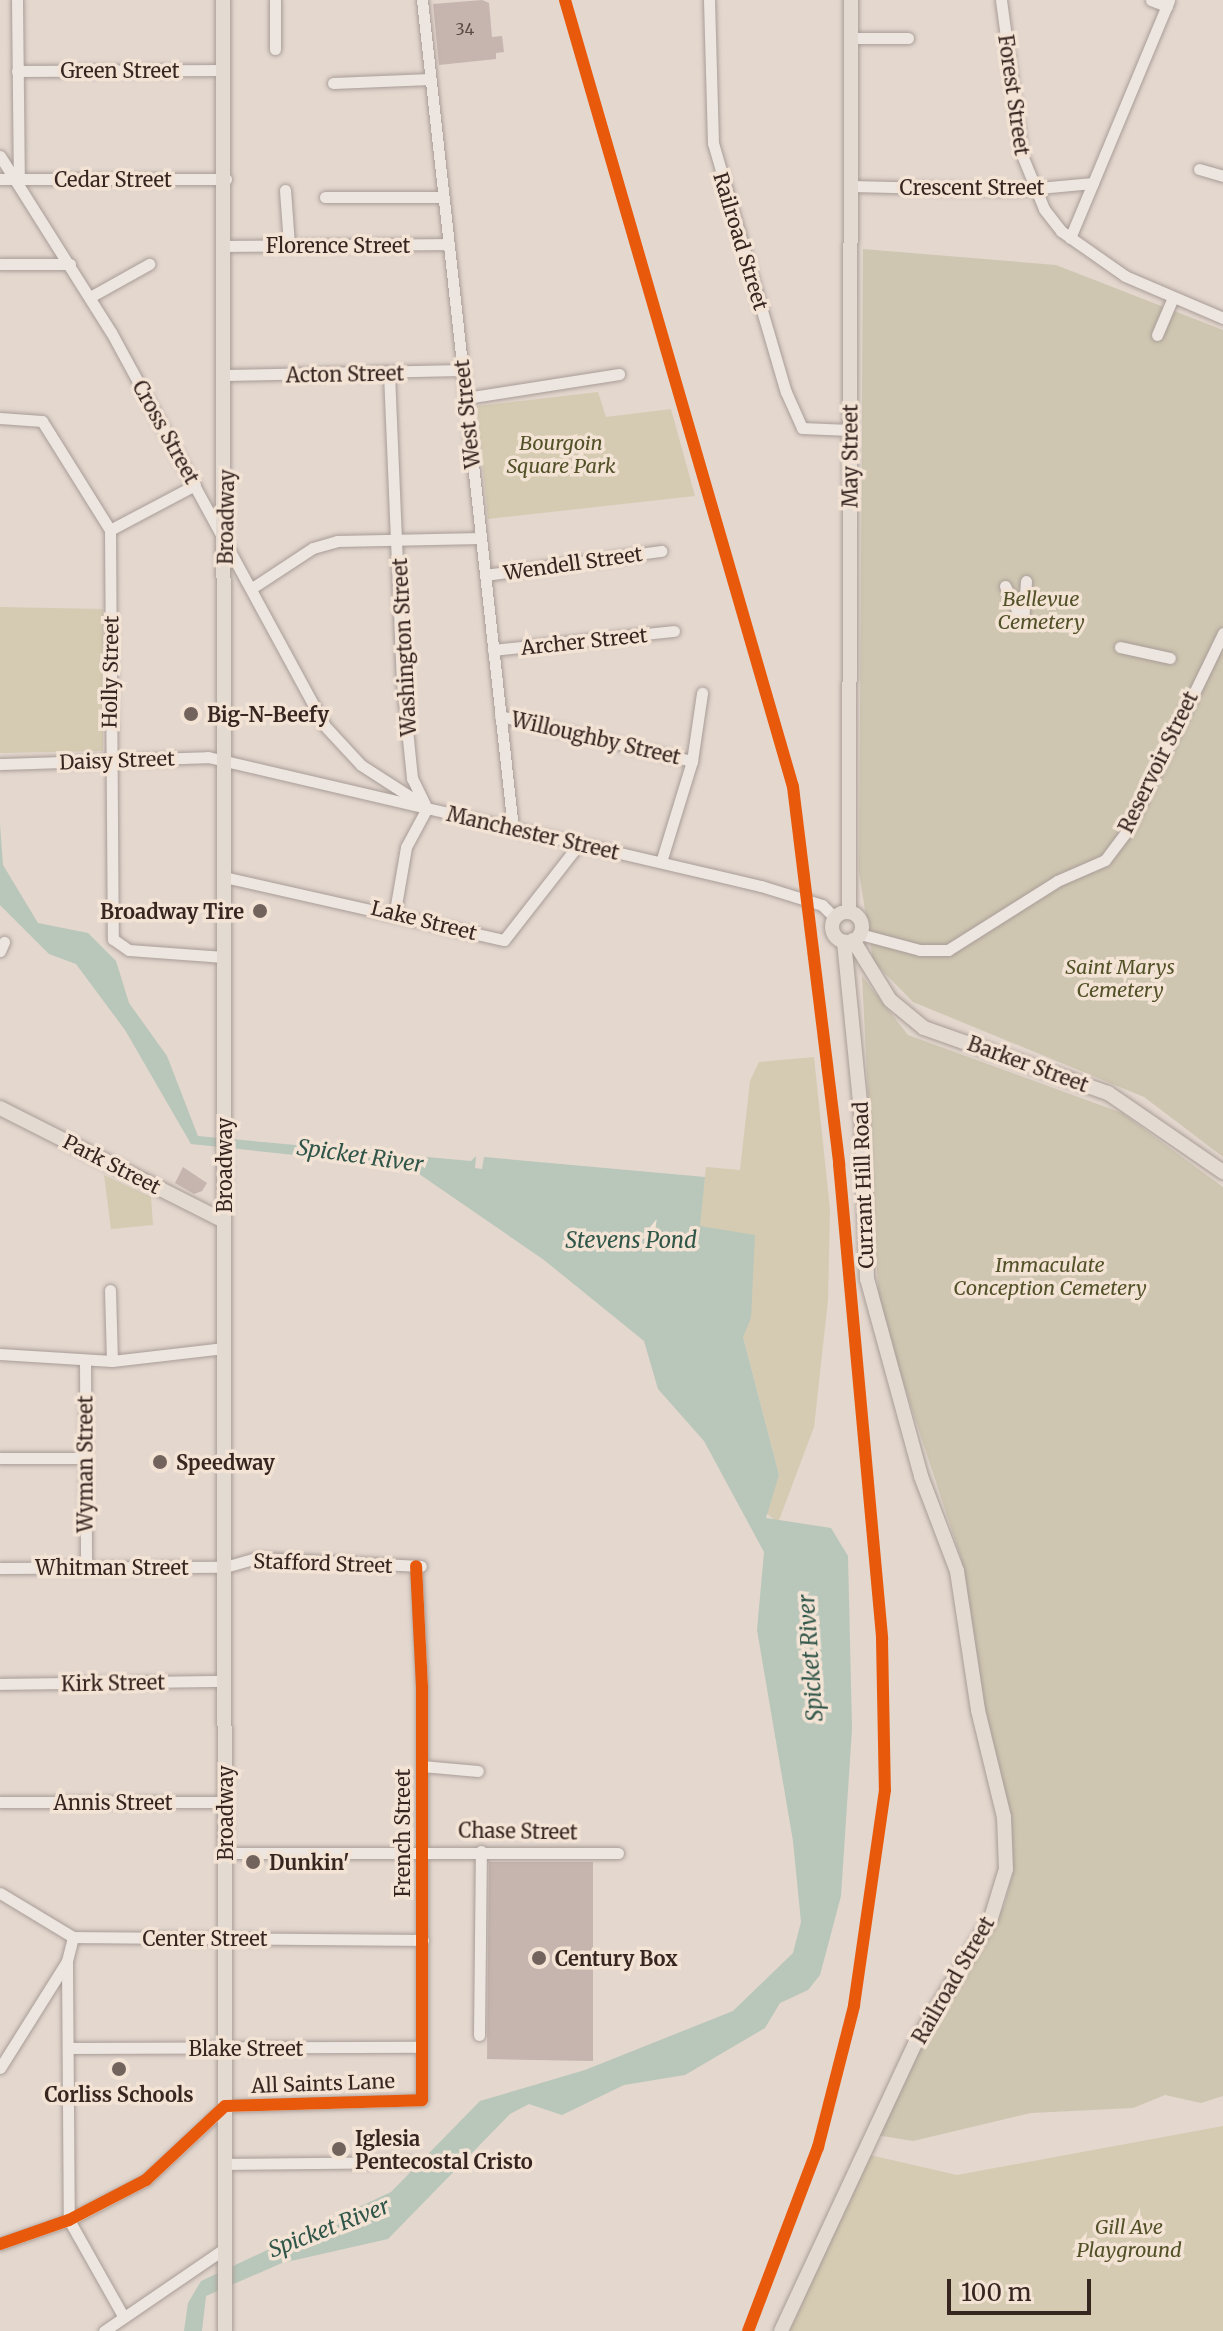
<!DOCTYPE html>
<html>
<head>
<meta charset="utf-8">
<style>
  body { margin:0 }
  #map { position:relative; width:1223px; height:2331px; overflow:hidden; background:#e3d7ce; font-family:Merriweather,serif }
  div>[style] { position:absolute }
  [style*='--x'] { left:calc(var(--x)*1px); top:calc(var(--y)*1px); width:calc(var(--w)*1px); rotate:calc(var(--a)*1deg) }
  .green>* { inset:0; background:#d5cbb2 }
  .cemetery>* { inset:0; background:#cfc6b1 }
  .water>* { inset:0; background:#b9c6ba }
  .building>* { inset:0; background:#c6b5af }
  .roads { filter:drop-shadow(0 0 2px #a99d97) drop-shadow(0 0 2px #a99d97) }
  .minor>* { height:11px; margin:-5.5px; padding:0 5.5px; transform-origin:5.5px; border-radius:5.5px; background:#ece5e0 }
  .major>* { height:14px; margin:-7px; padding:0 7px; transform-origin:7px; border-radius:7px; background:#e3dad2 }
  .major>.ring { margin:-7px; padding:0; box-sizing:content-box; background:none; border:14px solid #e3dad2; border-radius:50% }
  .cycleway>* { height:12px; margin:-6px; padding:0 6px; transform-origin:6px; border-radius:6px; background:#e8590c }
  .dots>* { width:22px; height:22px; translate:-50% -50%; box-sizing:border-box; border:4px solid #f3e3d5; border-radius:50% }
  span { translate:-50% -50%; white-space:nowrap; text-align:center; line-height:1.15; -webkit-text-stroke:7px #f3e3d5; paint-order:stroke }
  .number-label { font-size:16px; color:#5b4944 }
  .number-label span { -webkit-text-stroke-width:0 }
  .street-label { font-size:20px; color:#372520 }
  .park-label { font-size:20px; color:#525128; font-style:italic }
  .poi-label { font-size:20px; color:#372520; font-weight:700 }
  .left { translate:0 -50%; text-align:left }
  .right { translate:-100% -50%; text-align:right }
  .water-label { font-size:22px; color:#305649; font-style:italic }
  .scale { position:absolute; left:947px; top:2279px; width:144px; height:36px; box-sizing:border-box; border:4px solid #372520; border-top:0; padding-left:10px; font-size:24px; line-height:28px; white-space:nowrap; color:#372520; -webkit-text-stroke:6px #f3e3d5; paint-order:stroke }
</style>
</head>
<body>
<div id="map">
  <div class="green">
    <div style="clip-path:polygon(598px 392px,606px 417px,671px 409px,695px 496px,488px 519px,477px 406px)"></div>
    <div style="clip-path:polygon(0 607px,103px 609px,103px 751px,0 753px)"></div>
    <div style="clip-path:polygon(814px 1057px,830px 1210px,828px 1300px,814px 1427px,778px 1523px,764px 1511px,779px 1475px,743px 1337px,751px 1301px,699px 1226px,706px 1167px,740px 1170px,750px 1081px,759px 1062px)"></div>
    <div style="clip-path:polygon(104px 1175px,151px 1197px,153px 1225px,111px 1229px)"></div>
    <div style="clip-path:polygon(1223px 2126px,1223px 2331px,789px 2331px,870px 2155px,957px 2175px)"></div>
  </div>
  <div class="cemetery">
    <div style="clip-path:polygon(863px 249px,1056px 265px,1223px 330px,1223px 1157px,1144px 1097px,913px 1002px,873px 961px,859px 872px)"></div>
    <div style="clip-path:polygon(862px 976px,908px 1035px,1122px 1113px,1223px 1187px,1223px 2096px,1201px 2103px,1165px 2095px,1133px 2108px,1031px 2113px,913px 2141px,876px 2135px,922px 2041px,1004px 1906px,1013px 1873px,1010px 1814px,981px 1695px,961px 1558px,879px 1309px)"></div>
  </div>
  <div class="water">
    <div style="clip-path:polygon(0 824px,3px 865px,38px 923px,88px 933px,116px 961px,129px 1003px,167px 1056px,198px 1136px,471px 1161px,476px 1156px,475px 1168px,482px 1169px,484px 1157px,705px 1177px,700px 1226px,755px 1235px,751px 1318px,743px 1337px,779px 1475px,766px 1518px,831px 1528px,848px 1556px,852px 1729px,841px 1896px,820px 1975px,808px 1990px,780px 2003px,765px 2028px,685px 2075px,624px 2085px,562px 2115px,529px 2104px,510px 2114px,388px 2239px,282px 2263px,206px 2296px,202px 2331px,184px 2331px,188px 2303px,201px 2281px,391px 2192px,480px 2101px,585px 2070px,733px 2011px,793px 1953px,801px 1922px,793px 1841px,757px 1630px,764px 1552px,704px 1441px,658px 1389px,644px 1341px,544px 1260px,409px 1167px,191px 1144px,125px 1030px,76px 964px,49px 954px,0 905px)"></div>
  </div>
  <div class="building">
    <div style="clip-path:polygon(482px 0,489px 3px,492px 37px,502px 36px,504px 52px,496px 53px,496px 59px,439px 65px,433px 4px)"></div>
    <div style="clip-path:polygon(183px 1167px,207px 1183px,202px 1191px,194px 1194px,175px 1183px)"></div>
    <div style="clip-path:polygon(489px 1862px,593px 1862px,593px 2061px,487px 2059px)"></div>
  </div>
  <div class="roads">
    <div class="minor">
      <div style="--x:17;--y:0;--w:178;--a:89.4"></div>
      <div style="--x:422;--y:0;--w:833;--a:83.73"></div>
      <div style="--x:709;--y:0;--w:143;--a:88.4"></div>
      <div style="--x:713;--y:143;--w:259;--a:73.7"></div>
      <div style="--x:786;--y:392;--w:39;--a:66"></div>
      <div style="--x:802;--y:428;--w:48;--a:2.4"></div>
      <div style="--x:1001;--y:0;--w:156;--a:82.3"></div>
      <div style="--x:1022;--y:155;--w:58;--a:67.8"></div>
      <div style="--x:1044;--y:209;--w:28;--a:52"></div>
      <div style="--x:1061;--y:231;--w:78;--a:35.1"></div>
      <div style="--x:1125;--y:276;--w:107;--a:23.2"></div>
      <div style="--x:1151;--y:0;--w:17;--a:21"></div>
      <div style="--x:851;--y:38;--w:57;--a:0"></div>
      <div style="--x:275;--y:49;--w:49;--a:-90"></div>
      <div style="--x:17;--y:71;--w:207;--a:-0.3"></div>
      <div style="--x:333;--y:83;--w:97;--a:-2.4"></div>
      <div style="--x:0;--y:156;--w:208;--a:57.8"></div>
      <div style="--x:111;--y:332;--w:447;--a:61.5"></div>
      <div style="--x:324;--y:725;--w:54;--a:47.2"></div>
      <div style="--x:361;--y:765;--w:70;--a:32.8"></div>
      <div style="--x:1199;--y:169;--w:25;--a:16"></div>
      <div style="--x:0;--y:179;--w:226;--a:0"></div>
      <div style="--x:851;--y:186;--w:166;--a:1.4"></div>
      <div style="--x:1017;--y:190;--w:76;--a:-5.3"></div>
      <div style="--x:1093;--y:183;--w:198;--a:-67.4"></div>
      <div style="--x:285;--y:190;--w:55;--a:85.8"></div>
      <div style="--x:325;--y:197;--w:118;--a:0"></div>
      <div style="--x:1070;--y:238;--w:60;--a:-67.3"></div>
      <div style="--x:227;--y:246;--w:221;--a:-0.5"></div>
      <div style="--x:0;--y:264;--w:70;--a:0"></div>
      <div style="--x:90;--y:297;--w:68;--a:-29.2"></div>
      <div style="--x:1157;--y:335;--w:39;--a:-67"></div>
      <div style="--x:389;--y:373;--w:308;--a:87.6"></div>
      <div style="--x:402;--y:681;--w:98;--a:84.1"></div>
      <div style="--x:412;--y:778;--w:30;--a:64"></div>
      <div style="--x:227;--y:375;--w:235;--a:-1.2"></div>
      <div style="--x:466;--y:398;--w:155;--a:-8.9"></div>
      <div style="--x:0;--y:418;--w:42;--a:4.1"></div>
      <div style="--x:42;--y:421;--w:128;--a:58"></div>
      <div style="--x:195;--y:485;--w:96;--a:152.1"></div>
      <div style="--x:110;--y:530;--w:409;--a:89.6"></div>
      <div style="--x:113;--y:939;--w:19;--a:35"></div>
      <div style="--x:129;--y:950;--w:95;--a:4.2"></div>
      <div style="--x:485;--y:575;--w:178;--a:-7.8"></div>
      <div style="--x:1005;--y:586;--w:40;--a:63.4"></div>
      <div style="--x:1023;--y:622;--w:41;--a:-85.8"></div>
      <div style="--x:252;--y:588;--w:73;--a:-33.3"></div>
      <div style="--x:313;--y:548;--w:25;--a:-16"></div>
      <div style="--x:337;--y:541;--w:144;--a:-1.2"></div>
      <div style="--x:1120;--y:647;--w:51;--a:12.4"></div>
      <div style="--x:493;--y:650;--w:182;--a:-6"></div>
      <div style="--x:500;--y:716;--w:197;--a:13.2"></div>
      <div style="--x:0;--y:764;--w:208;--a:-1.9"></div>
      <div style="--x:208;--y:757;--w:568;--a:13.13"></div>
      <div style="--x:761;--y:886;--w:64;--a:17.3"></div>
      <div style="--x:822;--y:905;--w:18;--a:45"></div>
      <div style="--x:661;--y:862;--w:106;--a:-72.9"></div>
      <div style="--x:692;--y:761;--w:69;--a:-81.6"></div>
      <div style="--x:224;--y:877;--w:287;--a:12.7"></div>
      <div style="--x:504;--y:940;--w:122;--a:-52"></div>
      <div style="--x:395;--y:911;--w:65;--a:-80.2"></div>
      <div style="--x:406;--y:847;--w:44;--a:-61.7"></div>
      <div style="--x:860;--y:934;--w:62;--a:14.9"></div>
      <div style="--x:920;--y:950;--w:28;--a:0"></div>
      <div style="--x:948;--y:950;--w:129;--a:-32.3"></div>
      <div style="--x:1057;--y:881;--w:52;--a:-23.6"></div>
      <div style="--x:1105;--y:860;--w:39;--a:-53"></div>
      <div style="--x:1128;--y:829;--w:218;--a:-64.1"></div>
      <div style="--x:0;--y:951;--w:10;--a:-66"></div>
      <div style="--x:110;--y:1290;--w:71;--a:88.4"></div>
      <div style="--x:0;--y:1354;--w:112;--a:3.6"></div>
      <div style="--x:112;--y:1361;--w:113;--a:-6.6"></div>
      <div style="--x:85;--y:1362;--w:204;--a:89.7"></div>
      <div style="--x:0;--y:1458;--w:85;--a:0"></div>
      <div style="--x:0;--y:1568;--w:225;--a:-0.3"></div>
      <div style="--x:225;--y:1567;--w:33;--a:-16"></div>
      <div style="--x:257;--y:1558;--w:164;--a:2.8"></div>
      <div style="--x:0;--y:1684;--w:225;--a:-0.8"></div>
      <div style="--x:422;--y:1766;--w:56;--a:5.1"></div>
      <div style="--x:0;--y:1802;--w:225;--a:0"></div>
      <div style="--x:225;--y:1853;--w:393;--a:0"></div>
      <div style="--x:0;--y:1893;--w:85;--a:31.1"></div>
      <div style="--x:73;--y:1937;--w:350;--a:0.5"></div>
      <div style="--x:67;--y:1961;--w:259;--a:89.6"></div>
      <div style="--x:69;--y:2220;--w:110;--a:60.6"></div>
      <div style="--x:479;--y:2035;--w:184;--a:-89.4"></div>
      <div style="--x:70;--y:2048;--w:352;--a:-0.2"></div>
      <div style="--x:0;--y:2068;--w:126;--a:-57.9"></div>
      <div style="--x:67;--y:1961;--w:25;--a:-76"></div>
      <div style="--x:225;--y:2164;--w:184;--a:-0.6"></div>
      <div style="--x:0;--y:2244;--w:73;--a:-19.2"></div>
      <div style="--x:69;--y:2220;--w:87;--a:-27.5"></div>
      <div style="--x:146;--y:2180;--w:108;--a:-43.1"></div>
      <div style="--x:225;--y:2106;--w:197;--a:-1.7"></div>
      <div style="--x:422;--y:2100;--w:413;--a:-90"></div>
      <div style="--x:422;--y:1687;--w:121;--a:-92.8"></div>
      <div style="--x:104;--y:2331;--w:147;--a:-34.4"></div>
    </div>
    <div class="major">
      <div style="--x:223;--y:0;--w:2331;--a:89.95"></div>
      <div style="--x:849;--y:912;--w:912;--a:-89.87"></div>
      <div class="ring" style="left:832px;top:912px;width:16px;height:16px"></div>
      <div style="--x:853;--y:940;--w:70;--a:58.3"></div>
      <div style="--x:890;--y:1000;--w:44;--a:39.5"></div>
      <div style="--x:924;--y:1028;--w:195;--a:19.5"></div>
      <div style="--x:1108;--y:1093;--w:140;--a:34.5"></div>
      <div style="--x:0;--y:1108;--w:251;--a:26.8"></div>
      <div style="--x:781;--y:2331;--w:317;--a:-65"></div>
      <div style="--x:915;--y:2044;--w:147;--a:-58.9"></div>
      <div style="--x:991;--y:1918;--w:51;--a:-73"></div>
      <div style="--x:1006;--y:1869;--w:52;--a:-92.2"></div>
      <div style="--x:1004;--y:1817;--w:110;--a:-103.7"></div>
      <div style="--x:978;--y:1710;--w:141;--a:-98.6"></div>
      <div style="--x:957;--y:1571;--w:102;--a:-110.8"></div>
      <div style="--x:921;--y:1476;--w:204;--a:-105.3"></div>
      <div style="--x:867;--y:1279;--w:157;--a:-91.8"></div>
      <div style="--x:862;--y:1122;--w:181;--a:-95.7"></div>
    </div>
  </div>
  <div class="cycleway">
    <div style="--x:565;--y:0;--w:819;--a:73.84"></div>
    <div style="--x:793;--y:787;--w:380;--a:83"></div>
    <div style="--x:839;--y:1164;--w:477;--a:84.8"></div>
    <div style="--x:882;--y:1639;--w:151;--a:88.9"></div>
    <div style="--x:885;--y:1790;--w:218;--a:98.2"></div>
    <div style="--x:854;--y:2006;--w:146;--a:104.3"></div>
    <div style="--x:818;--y:2147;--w:197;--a:110.8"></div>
    <div style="--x:0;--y:2244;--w:73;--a:-19.2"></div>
    <div style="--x:69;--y:2220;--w:87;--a:-27.5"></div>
    <div style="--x:146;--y:2180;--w:108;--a:-43.1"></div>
    <div style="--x:225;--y:2106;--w:197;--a:-1.7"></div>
    <div style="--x:422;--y:2100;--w:413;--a:-90"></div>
    <div style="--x:422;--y:1687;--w:121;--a:-92.8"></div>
  </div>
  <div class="dots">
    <div style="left:191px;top:714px;background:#73635d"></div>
    <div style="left:260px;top:911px;background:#73635d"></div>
    <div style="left:160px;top:1462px;background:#73635d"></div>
    <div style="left:253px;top:1862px;background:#73635d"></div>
    <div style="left:539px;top:1958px;background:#73635d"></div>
    <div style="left:119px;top:2069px;background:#73635d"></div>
    <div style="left:339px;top:2149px;background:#73635d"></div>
  </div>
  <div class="number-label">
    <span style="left:465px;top:29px">34</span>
  </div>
  <div class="street-label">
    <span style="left:120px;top:70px">Green Street</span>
    <span style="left:1014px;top:95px;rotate:82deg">Forest Street</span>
    <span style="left:113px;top:179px">Cedar Street</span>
    <span style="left:972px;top:187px">Crescent Street</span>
    <span style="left:741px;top:241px;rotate:73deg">Railroad Street</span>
    <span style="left:338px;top:245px">Florence Street</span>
    <span style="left:345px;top:374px;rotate:-1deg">Acton Street</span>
    <span style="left:467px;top:414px;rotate:-96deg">West Street</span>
    <span style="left:166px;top:432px;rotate:61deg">Cross Street</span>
    <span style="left:850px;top:456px;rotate:-90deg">May Street</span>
    <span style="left:226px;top:517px;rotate:-89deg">Broadway</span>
    <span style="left:573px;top:563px;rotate:-8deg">Wendell Street</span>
    <span style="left:584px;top:641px;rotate:-6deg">Archer Street</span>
    <span style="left:404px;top:647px;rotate:-93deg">Washington Street</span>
    <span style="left:110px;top:672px;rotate:-89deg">Holly Street</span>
    <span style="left:596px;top:738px;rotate:13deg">Willoughby Street</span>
    <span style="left:117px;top:760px;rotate:-2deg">Daisy Street</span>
    <span style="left:1158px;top:762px;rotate:-64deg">Reservoir Street</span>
    <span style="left:533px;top:833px;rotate:13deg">Manchester Street</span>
    <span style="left:424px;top:920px;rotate:14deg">Lake Street</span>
    <span style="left:1028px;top:1064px;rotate:20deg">Barker Street</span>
    <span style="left:112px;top:1164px;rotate:27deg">Park Street</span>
    <span style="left:224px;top:1165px;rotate:-90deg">Broadway</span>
    <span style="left:863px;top:1185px;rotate:-92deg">Currant Hill Road</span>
    <span style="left:85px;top:1464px;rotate:-90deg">Wyman Street</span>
    <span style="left:323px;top:1563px;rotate:2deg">Stafford Street</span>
    <span style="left:112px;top:1567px">Whitman Street</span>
    <span style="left:113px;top:1683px;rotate:-1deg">Kirk Street</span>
    <span style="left:113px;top:1802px">Annis Street</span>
    <span style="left:225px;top:1813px;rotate:-90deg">Broadway</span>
    <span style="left:518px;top:1831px;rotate:1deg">Chase Street</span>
    <span style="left:402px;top:1833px;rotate:-90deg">French Street</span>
    <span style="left:205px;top:1938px">Center Street</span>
    <span style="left:953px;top:1980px;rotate:-60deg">Railroad Street</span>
    <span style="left:246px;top:2048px">Blake Street</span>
    <span style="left:323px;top:2083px;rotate:-2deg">All Saints Lane</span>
  </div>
  <div class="park-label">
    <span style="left:561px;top:454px">Bourgoin<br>Square Park</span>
    <span style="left:1041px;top:610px">Bellevue<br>Cemetery</span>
    <span style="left:1120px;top:978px">Saint Marys<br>Cemetery</span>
    <span style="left:1050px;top:1276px">Immaculate<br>Conception Cemetery</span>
    <span style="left:1129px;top:2238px">Gill Ave<br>Playground</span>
  </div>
  <div class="poi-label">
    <span class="left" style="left:207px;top:714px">Big-N-Beefy</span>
    <span class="right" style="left:244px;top:911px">Broadway Tire</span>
    <span class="left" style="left:176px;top:1462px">Speedway</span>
    <span class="left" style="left:269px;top:1862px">Dunkin'</span>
    <span class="left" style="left:555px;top:1958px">Century Box</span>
    <span style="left:119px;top:2094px">Corliss Schools</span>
    <span class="left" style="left:355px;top:2150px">Iglesia<br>Pentecostal Cristo</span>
  </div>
  <div class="water-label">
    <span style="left:360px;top:1156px;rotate:8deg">Spicket River</span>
    <span style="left:631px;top:1241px">Stevens Pond</span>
    <span style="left:811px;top:1658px;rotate:-94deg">Spicket River</span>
    <span style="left:329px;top:2228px;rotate:-21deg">Spicket River</span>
  </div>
  <div class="scale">100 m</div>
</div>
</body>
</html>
